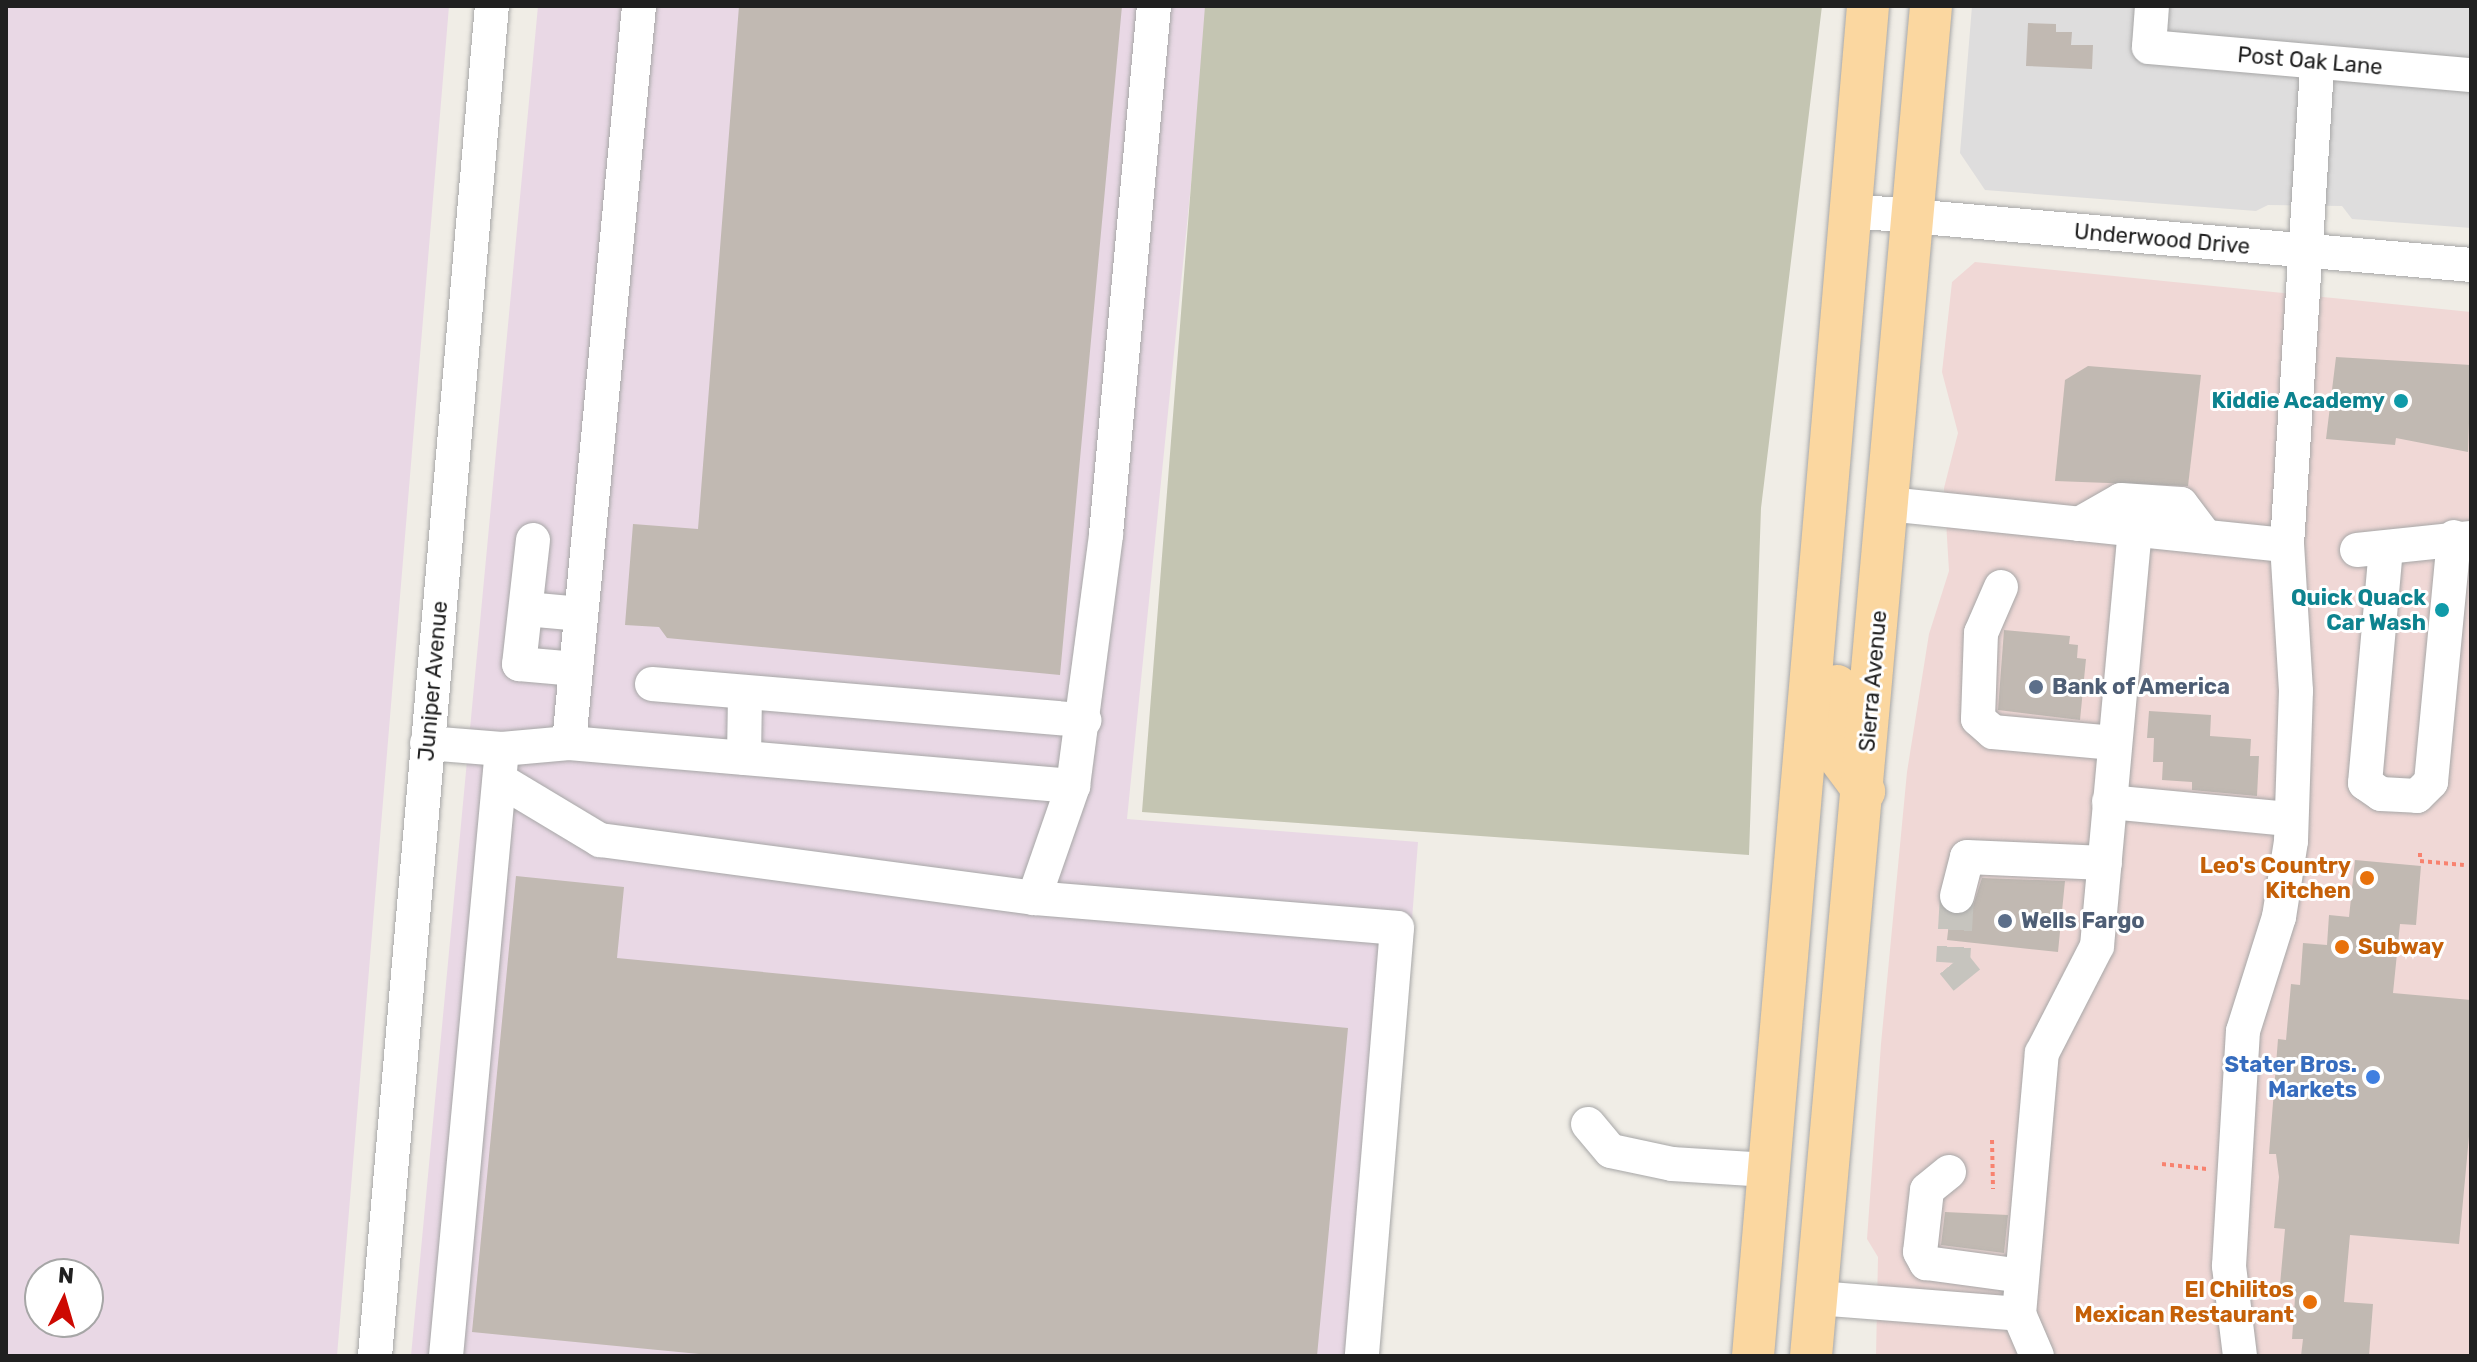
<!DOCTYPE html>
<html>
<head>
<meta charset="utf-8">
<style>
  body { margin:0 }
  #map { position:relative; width:2477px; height:1362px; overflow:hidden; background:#f0ede6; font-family:Rubik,sans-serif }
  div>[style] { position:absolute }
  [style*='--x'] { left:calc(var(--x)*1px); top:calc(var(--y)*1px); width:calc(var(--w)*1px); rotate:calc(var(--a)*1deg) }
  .residential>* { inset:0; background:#dedddd }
  .commercial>* { inset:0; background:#f0d8d6 }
  .industrial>* { inset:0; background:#e9d8e5 }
  .construction>* { inset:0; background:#c4c5b2 }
  .building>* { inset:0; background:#c1b9b2 }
  .minor-tunnel>* { height:34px; margin-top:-17px; transform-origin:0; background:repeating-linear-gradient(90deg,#c6c4be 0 34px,transparent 0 51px) }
  .path>* { height:4px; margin-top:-2px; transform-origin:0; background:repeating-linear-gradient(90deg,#f8826f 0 4px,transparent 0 8px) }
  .roads { filter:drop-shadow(0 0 2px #a7a7a7) drop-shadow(0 0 2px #a7a7a7) }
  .minor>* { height:34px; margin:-17px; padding:0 17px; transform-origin:17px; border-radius:17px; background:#fff }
  .major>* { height:42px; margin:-21px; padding:0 21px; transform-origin:21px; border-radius:21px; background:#fbd7a0 }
  .dots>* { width:22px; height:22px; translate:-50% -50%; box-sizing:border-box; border:4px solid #fff; border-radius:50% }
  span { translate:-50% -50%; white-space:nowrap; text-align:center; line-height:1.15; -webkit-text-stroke:6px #fff; paint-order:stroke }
  .street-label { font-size:22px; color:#202020 }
  .culture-label { font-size:22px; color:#0d838f; font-weight:700 }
  .right { translate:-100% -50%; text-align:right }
  .service-label { font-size:22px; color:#4e5e75; font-weight:700 }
  .left { translate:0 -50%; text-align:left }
  .food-label { font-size:22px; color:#c56008; font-weight:700 }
  .shop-label { font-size:22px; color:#366cbe; font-weight:700 }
  .frame { position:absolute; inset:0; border:8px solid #202020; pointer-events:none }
  .north { position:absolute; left:24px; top:1258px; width:80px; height:80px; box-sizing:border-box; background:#fff; border:2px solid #a6a6a6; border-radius:50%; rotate:5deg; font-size:22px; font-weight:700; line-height:32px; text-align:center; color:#202020 }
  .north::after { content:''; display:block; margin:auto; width:28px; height:36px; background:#cd0902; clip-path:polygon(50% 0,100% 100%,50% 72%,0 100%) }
</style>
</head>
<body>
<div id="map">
  <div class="residential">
    <div style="clip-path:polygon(1972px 6px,2471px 6px,2471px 228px,2352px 219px,2342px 206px,2268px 205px,2256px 211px,1985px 190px,1960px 153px)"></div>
  </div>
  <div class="commercial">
    <div style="clip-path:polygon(1975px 262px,2471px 312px,2471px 1356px,1876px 1356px,1878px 1257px,1867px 1239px,1881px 1044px,1907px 772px,1929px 634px,1949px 571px,1944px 488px,1958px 433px,1942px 372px,1952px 282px)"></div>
  </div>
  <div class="industrial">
    <div style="clip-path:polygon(evenodd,6px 6px,449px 6px,337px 1356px,6px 1356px,6px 6px,40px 1274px,88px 1274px,88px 1322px,40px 1322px,40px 1274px)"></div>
    <div style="clip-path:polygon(538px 6px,1209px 6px,1127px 819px,1418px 842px,1378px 1356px,411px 1356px)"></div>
  </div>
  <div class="construction">
    <div style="clip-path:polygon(1205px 6px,1822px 6px,1761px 508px,1749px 855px,1142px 812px)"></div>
  </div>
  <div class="building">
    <div style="clip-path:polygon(739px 6px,1122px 6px,1060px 675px,667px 638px,659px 627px,625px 625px,633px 524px,698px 529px)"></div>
    <div style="clip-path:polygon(2028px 23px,2056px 24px,2056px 32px,2072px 32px,2071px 45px,2093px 45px,2092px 69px,2026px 66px)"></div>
    <div style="clip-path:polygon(2336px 357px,2471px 365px,2468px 452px,2396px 438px,2395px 445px,2326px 439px)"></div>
    <div style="clip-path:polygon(2088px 366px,2201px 375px,2188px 486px,2055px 481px,2065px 380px)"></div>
    <div style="clip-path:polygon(2004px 630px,2070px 636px,2069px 644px,2078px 645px,2077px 658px,2086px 659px,2080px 720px,1998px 710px)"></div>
    <div style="clip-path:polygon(2149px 711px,2211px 715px,2210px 736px,2251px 739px,2250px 756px,2259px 756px,2257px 796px,2192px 790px,2192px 782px,2162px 780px,2163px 762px,2153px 762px,2154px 738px,2147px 738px)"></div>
    <div style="clip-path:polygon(2355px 860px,2421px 866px,2416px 925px,2400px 924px,2393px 993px,2471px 1000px,2471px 1115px,2459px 1244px,2350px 1235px,2344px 1302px,2373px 1304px,2369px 1356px,2301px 1356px,2303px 1339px,2292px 1339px,2295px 1298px,2279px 1296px,2285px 1229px,2274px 1228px,2279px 1177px,2276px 1154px,2269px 1154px,2278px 1039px,2286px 1040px,2291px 984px,2300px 985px,2303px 943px,2327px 945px,2329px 915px,2349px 917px)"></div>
    <div style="clip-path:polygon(516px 876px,624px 887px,617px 958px,1348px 1028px,1317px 1356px,720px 1356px,472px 1332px)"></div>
    <div style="clip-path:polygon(1982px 878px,2065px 881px,2058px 952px,1947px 940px,1950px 914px,1972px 909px)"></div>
    <div style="clip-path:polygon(1945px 1212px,2008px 1215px,2004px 1253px,1941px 1245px)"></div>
  </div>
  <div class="minor-tunnel">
    <div style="--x:1957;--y:896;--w:67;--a:93.4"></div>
    <div style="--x:1953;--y:963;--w:22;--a:51"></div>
  </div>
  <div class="path">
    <div style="--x:2420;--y:853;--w:8;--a:90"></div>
    <div style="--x:2420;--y:861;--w:44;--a:5.2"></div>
    <div style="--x:1992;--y:1140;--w:49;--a:88.8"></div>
    <div style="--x:2162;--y:1164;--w:45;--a:6.3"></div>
  </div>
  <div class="roads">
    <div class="minor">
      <div style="--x:2152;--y:6;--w:41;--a:94.2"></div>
      <div style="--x:2149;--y:47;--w:323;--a:5"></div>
      <div style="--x:1853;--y:211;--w:620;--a:4.99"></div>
      <div style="--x:1888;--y:504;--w:401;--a:5.9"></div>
      <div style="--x:2079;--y:524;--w:48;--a:-29.7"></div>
      <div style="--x:2121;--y:500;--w:60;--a:3.8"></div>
      <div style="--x:2181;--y:504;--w:41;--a:52.9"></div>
      <div style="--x:533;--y:540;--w:125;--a:96.4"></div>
      <div style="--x:519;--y:664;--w:57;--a:5"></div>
      <div style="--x:2386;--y:548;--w:236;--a:95.1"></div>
      <div style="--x:2365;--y:783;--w:19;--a:35"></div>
      <div style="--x:2381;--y:794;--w:36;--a:3"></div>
      <div style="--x:2417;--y:796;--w:20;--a:-45"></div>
      <div style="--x:2431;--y:782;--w:246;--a:-84.6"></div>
      <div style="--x:2357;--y:550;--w:115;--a:-6"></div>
      <div style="--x:2001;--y:587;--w:50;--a:113.5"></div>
      <div style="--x:1981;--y:633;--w:86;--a:92"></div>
      <div style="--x:1978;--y:719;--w:20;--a:41"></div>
      <div style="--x:1993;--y:732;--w:121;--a:5.2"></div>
      <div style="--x:526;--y:609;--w:55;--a:5.2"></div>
      <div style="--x:652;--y:684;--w:434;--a:4.8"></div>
      <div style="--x:427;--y:743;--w:75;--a:4.6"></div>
      <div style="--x:502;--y:749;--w:610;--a:95.27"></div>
      <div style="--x:569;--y:743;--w:506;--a:4.88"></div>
      <div style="--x:1073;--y:786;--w:254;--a:-82.5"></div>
      <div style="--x:1106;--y:534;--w:530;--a:-84.81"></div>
      <div style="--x:502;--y:749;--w:67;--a:-5.1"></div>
      <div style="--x:569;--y:743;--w:740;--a:-84.57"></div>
      <div style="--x:744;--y:758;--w:65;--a:-89.1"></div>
      <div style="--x:500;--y:780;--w:117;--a:31"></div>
      <div style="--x:600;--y:840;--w:438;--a:7.6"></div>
      <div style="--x:1034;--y:898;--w:119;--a:-70.8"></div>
      <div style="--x:2109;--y:802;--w:182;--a:5.4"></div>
      <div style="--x:1957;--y:896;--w:40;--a:-75.6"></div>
      <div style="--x:1967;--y:857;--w:138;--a:2.5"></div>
      <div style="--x:1034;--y:898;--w:364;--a:4.7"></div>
      <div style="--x:1397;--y:928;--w:429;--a:94.7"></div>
      <div style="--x:1588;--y:1124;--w:35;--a:50"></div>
      <div style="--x:1611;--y:1151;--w:62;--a:12"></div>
      <div style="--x:1672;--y:1164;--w:96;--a:3.6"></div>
      <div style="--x:1949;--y:1172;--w:28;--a:141"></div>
      <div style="--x:1927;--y:1190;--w:62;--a:96.4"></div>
      <div style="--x:1920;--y:1252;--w:13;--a:61"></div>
      <div style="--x:1926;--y:1263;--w:97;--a:7.7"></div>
      <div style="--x:1817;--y:1298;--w:203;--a:4.5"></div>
      <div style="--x:375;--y:1356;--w:1355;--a:-85.05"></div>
      <div style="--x:2037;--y:1356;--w:46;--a:-113.2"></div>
      <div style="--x:2019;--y:1314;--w:262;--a:-85"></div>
      <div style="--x:2042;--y:1053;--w:120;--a:-62.8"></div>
      <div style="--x:2097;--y:946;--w:419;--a:-84.8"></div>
      <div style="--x:2240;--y:1356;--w:91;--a:-97"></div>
      <div style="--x:2229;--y:1266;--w:235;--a:-86.6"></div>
      <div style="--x:2243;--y:1031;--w:120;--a:-72.5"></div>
      <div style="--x:2279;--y:917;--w:77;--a:-81"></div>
      <div style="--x:2291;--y:841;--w:150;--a:-88.1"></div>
      <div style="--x:2296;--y:691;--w:146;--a:-93.5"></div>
      <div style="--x:2287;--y:545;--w:484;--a:-86.4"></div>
    </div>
    <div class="major">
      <div style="--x:1837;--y:686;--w:70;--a:89.2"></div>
      <div style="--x:1838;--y:756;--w:44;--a:53.4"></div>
      <div style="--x:1753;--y:1356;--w:1355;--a:-85.13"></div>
      <div style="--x:1811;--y:1356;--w:1355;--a:-84.92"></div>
    </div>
  </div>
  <div class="dots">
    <div style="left:2401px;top:401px;background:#0f9aa8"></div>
    <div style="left:2442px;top:610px;background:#0f9aa8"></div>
    <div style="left:2036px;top:687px;background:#5c6f8a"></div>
    <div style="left:2367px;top:878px;background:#e8710a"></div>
    <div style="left:2005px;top:921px;background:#5c6f8a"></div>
    <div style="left:2342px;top:947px;background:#e8710a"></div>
    <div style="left:2373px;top:1077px;background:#3f7fe0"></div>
    <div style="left:2310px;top:1302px;background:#e8710a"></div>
  </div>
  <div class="street-label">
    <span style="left:2310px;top:61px;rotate:5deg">Post Oak Lane</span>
    <span style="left:2162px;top:239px;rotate:5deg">Underwood Drive</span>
    <span style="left:433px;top:681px;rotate:-85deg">Juniper Avenue</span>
    <span style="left:1873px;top:681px;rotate:-85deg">Sierra Avenue</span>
  </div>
  <div class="culture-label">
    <span class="right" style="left:2385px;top:401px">Kiddie Academy</span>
    <span class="right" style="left:2426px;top:610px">Quick Quack<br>Car Wash</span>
  </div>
  <div class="service-label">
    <span class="left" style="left:2052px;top:687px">Bank of America</span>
    <span class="left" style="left:2021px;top:921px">Wells Fargo</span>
  </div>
  <div class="food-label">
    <span class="right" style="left:2351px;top:878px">Leo's Country<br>Kitchen</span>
    <span class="left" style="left:2358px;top:947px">Subway</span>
    <span class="right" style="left:2294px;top:1302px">El Chilitos<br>Mexican Restaurant</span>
  </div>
  <div class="shop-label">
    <span class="right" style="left:2357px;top:1077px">Stater Bros.<br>Markets</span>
  </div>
  <div class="frame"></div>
  <div class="north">N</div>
</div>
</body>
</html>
